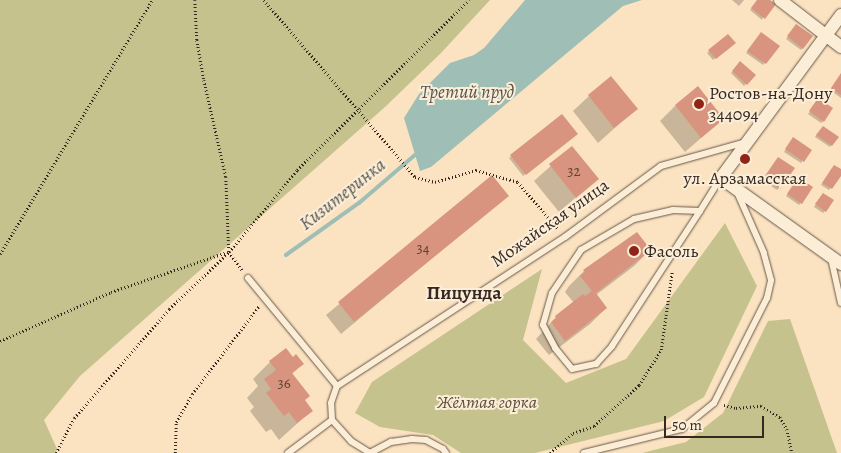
<!DOCTYPE html>
<html>
<head>
<meta charset="utf-8">
<style>
  body { margin:0 }
  #map { position:relative; width:841px; height:453px; overflow:hidden; background:#fbe3c1; font-family:Alegreya,serif }
  div>[style] { position:absolute }
  [style*='--x'] { left:calc(var(--x)*1px); top:calc(var(--y)*1px); width:calc(var(--w)*1px); rotate:calc(var(--a)*1deg) }
  .green>* { inset:0; background:#c5c28e }
  .water>* { inset:0; background:#9fbeb6 }
  .shadow>* { inset:0; background:#0003 }
  .stream>* { height:4px; margin:-2px; padding:0 2px; transform-origin:2px; border-radius:2px; background:#9fbeb6 }
  .building>* { inset:0; background:#d8947e }
  .path>* { height:2.5px; margin-top:-1.25px; transform-origin:0; background:repeating-linear-gradient(90deg,#352821 0 1px,transparent 0 3.5px) }
  .roads { filter:drop-shadow(0 0 1px #665749) drop-shadow(0 0 1px #665749) }
  .lane>* { height:6px; margin:-3px; padding:0 3px; transform-origin:3px; border-radius:3px; background:#fcedd7 }
  .street>* { height:12px; margin:-6px; padding:0 6px; transform-origin:6px; border-radius:6px; background:#fcedd7 }
  .dots>* { width:14px; height:14px; translate:-50% -50%; box-sizing:border-box; border:2px solid #fcedd7; border-radius:50% }
  span { translate:-50% -50%; white-space:nowrap; text-align:center; line-height:1.15; -webkit-text-stroke:4px #fcedd7; paint-order:stroke }
  .number-label { font-size:15px; color:#5e4338 }
  .number-label span { -webkit-text-stroke-width:0 }
  .poi-label { font-size:18px; color:#352821 }
  .left { translate:0 -50%; text-align:left }
  .street-label { font-size:18px; color:#352821 }
  .park-label { font-size:18px; color:#594e3c; font-style:italic }
  .water-label { font-size:19px; color:#55554e; font-style:italic }
  .neighbourhood-label { font-size:19px; color:#352821; font-weight:700 }
  .scale { position:absolute; left:664px; top:416px; width:100px; height:22px; box-sizing:border-box; border:2px solid #352821; border-top:0; padding-left:6px; font-size:15px; line-height:18px; white-space:nowrap; color:#352821; -webkit-text-stroke:4px #fcedd7; paint-order:stroke }
</style>
</head>
<body>
<div id="map">
  <div class="green">
    <div style="clip-path:polygon(0 0,490px 0,441px 53px,385px 107px,80px 376px,44px 420px,57px 449px,55px 453px,0 453px)"></div>
    <div style="clip-path:polygon(725px 223px,757px 286px,704px 397px,664px 421px,535px 453px,461px 453px,433px 435px,380px 427px,355px 413px,372px 382px,542px 269px,523px 340px,566px 383px,626px 359px)"></div>
    <div style="clip-path:polygon(790px 319px,837px 453px,642px 453px,686px 442px,723px 413px,768px 321px)"></div>
  </div>
  <div class="water">
    <div style="clip-path:polygon(525px 0,642px 0,623px 6px,431px 167px,420px 171px,404px 118px,419px 94px,450px 63px,474px 55px,484px 48px)"></div>
  </div>
  <div class="shadow">
    <div style="clip-path:polygon(732px 0,744px 0,739px 6px)"></div>
    <div style="clip-path:polygon(758px 0,768px 0,762px 20px,750px 10px)"></div>
    <div style="clip-path:polygon(795px 27px,803px 48px,801px 50px,786px 39px)"></div>
    <div style="clip-path:polygon(728px 35px,734px 43px,713px 60px,707px 53px)"></div>
    <div style="clip-path:polygon(760px 35px,778px 46px,763px 65px,746px 53px)"></div>
    <div style="clip-path:polygon(741px 63px,754px 75px,744px 86px,731px 73px)"></div>
    <div style="clip-path:polygon(841px 75px,841px 98px,830px 90px)"></div>
    <div style="clip-path:polygon(589px 96px,636px 109px,598px 143px,573px 111px)"></div>
    <div style="clip-path:polygon(817px 102px,823px 121px,821px 123px,808px 114px)"></div>
    <div style="clip-path:polygon(675px 106px,723px 119px,685px 152px,660px 121px)"></div>
    <div style="clip-path:polygon(561px 115px,574px 135px,523px 176px,509px 158px)"></div>
    <div style="clip-path:polygon(821px 129px,831px 145px,830px 147px,815px 137px)"></div>
    <div style="clip-path:polygon(791px 141px,810px 150px,801px 163px,784px 152px)"></div>
    <div style="clip-path:polygon(572px 147px,597px 179px,559px 212px,534px 181px)"></div>
    <div style="clip-path:polygon(776px 160px,779px 188px,777px 190px,762px 180px)"></div>
    <div style="clip-path:polygon(832px 168px,841px 171px,841px 173px,829px 190px,821px 185px)"></div>
    <div style="clip-path:polygon(492px 177px,507px 196px,341px 334px,326px 315px)"></div>
    <div style="clip-path:polygon(797px 180px,801px 203px,799px 205px,786px 196px)"></div>
    <div style="clip-path:polygon(821px 196px,825px 211px,823px 213px,814px 207px)"></div>
    <div style="clip-path:polygon(650px 250px,634px 266px,596px 295px,606px 308px,590px 324px,549px 355px,536px 339px,556px 317px,574px 303px,565px 292px,569px 286px,584px 271px)"></div>
    <div style="clip-path:polygon(293px 359px,302px 364px,291px 375px,304px 401px,311px 411px,279px 440px,271px 429px,266px 432px,250px 411px,254px 407px,247px 398px,258px 386px,253px 379px,270px 362px)"></div>
  </div>
  <div class="stream">
    <div style="--x:286;--y:255;--w:90;--a:-35.5"></div>
    <div style="--x:359;--y:203;--w:74;--a:-40.6"></div>
  </div>
  <div class="building">
    <div style="clip-path:polygon(757px 0,770px 0,776px 4px,765px 19px,751px 8px)"></div>
    <div style="clip-path:polygon(796px 24px,813px 36px,803px 49px,787px 36px)"></div>
    <div style="clip-path:polygon(761px 32px,780px 46px,766px 64px,747px 51px)"></div>
    <div style="clip-path:polygon(728px 34px,736px 43px,716px 59px,708px 50px)"></div>
    <div style="clip-path:polygon(740px 61px,756px 75px,747px 85px,732px 71px)"></div>
    <div style="clip-path:polygon(841px 73px,841px 95px,831px 88px)"></div>
    <div style="clip-path:polygon(611px 76px,638px 109px,614px 128px,588px 95px)"></div>
    <div style="clip-path:polygon(698px 86px,724px 119px,701px 138px,675px 105px)"></div>
    <div style="clip-path:polygon(818px 98px,833px 108px,824px 122px,809px 111px)"></div>
    <div style="clip-path:polygon(562px 114px,578px 134px,526px 175px,510px 155px)"></div>
    <div style="clip-path:polygon(823px 126px,839px 137px,832px 146px,816px 135px)"></div>
    <div style="clip-path:polygon(793px 137px,812px 150px,804px 162px,785px 149px)"></div>
    <div style="clip-path:polygon(572px 146px,599px 179px,576px 198px,549px 164px)"></div>
    <div style="clip-path:polygon(778px 157px,795px 168px,780px 189px,764px 178px)"></div>
    <div style="clip-path:polygon(834px 165px,841px 169px,841px 176px,832px 189px,822px 183px)"></div>
    <div style="clip-path:polygon(492px 175px,509px 196px,354px 322px,338px 302px)"></div>
    <div style="clip-path:polygon(798px 177px,813px 187px,802px 204px,787px 194px)"></div>
    <div style="clip-path:polygon(823px 193px,834px 200px,826px 212px,815px 204px)"></div>
    <div style="clip-path:polygon(637px 232px,651px 250px,596px 293px,607px 308px,565px 341px,551px 322px,556px 318px,555px 316px,583px 294px,585px 296px,592px 291px,580px 276px,585px 272px,583px 270px)"></div>
    <div style="clip-path:polygon(286px 348px,293px 357px,296px 354px,304px 364px,292px 373px,310px 396px,305px 400px,313px 411px,297px 423px,289px 412px,284px 416px,266px 393px,271px 389px,264px 379px,276px 370px,269px 361px)"></div>
  </div>
  <div class="path">
    <div style="--x:195;--y:0;--w:40;--a:87.1"></div>
    <div style="--x:197;--y:40;--w:41;--a:80.1"></div>
    <div style="--x:204;--y:80;--w:99;--a:77.2"></div>
    <div style="--x:226;--y:177;--w:75;--a:87.7"></div>
    <div style="--x:229;--y:252;--w:24;--a:54"></div>
    <div style="--x:264;--y:0;--w:233;--a:49.5"></div>
    <div style="--x:415;--y:177;--w:21;--a:14"></div>
    <div style="--x:435;--y:182;--w:43;--a:-16.3"></div>
    <div style="--x:476;--y:170;--w:44;--a:15.9"></div>
    <div style="--x:518;--y:182;--w:62;--a:49.6"></div>
    <div style="--x:0;--y:254;--w:296;--a:-59.1"></div>
    <div style="--x:0;--y:341;--w:121;--a:-23.8"></div>
    <div style="--x:111;--y:292;--w:123;--a:-19"></div>
    <div style="--x:724;--y:405;--w:12;--a:14"></div>
    <div style="--x:736;--y:408;--w:25;--a:-5"></div>
    <div style="--x:761;--y:406;--w:22;--a:30"></div>
    <div style="--x:780;--y:417;--w:14;--a:60"></div>
    <div style="--x:787;--y:429;--w:25;--a:78"></div>
    <div style="--x:56;--y:453;--w:39;--a:-63"></div>
    <div style="--x:74;--y:418;--w:145;--a:-48.9"></div>
    <div style="--x:169;--y:309;--w:83;--a:-43.5"></div>
    <div style="--x:229;--y:252;--w:107;--a:-50.3"></div>
    <div style="--x:297;--y:170;--w:242;--a:-44.7"></div>
    <div style="--x:175;--y:453;--w:31;--a:-88"></div>
    <div style="--x:176;--y:422;--w:32;--a:-60"></div>
    <div style="--x:192;--y:394;--w:111;--a:-52.7"></div>
    <div style="--x:550;--y:453;--w:30;--a:-41"></div>
    <div style="--x:573;--y:433;--w:22;--a:-18"></div>
    <div style="--x:594;--y:426;--w:61;--a:-42.3"></div>
    <div style="--x:639;--y:385;--w:41;--a:-57.8"></div>
    <div style="--x:661;--y:350;--w:79;--a:-82"></div>
  </div>
  <div class="roads">
    <div class="lane">
      <div style="--x:700;--y:211;--w:27;--a:-178"></div>
      <div style="--x:673;--y:210;--w:40;--a:167"></div>
      <div style="--x:634;--y:219;--w:61;--a:149.7"></div>
      <div style="--x:581;--y:250;--w:52;--a:124"></div>
      <div style="--x:552;--y:293;--w:33;--a:106"></div>
      <div style="--x:543;--y:325;--w:26;--a:62"></div>
      <div style="--x:555;--y:348;--w:27;--a:51"></div>
      <div style="--x:572;--y:369;--w:25;--a:-12"></div>
      <div style="--x:596;--y:364;--w:24;--a:-48"></div>
      <div style="--x:612;--y:346;--w:161;--a:-56.9"></div>
      <div style="--x:700;--y:211;--w:39;--a:-58"></div>
      <div style="--x:831;--y:258;--w:46;--a:77.5"></div>
      <div style="--x:248;--y:278;--w:140;--a:50.5"></div>
      <div style="--x:288;--y:453;--w:55;--a:-36.9"></div>
      <div style="--x:370;--y:453;--w:22;--a:-148"></div>
      <div style="--x:351;--y:441;--w:28;--a:-132"></div>
      <div style="--x:332;--y:420;--w:17;--a:-93"></div>
      <div style="--x:331;--y:403;--w:18;--a:-71"></div>
      <div style="--x:337;--y:386;--w:272;--a:-33.2"></div>
      <div style="--x:565;--y:237;--w:119;--a:-36.5"></div>
      <div style="--x:661;--y:166;--w:88;--a:-15.8"></div>
      <div style="--x:370;--y:453;--w:24;--a:-28"></div>
      <div style="--x:391;--y:442;--w:21;--a:-8"></div>
      <div style="--x:412;--y:439;--w:14;--a:4"></div>
      <div style="--x:426;--y:440;--w:19;--a:28"></div>
      <div style="--x:443;--y:449;--w:5;--a:53"></div>
      <div style="--x:584;--y:453;--w:101;--a:-13.8"></div>
      <div style="--x:682;--y:429;--w:41;--a:-39.1"></div>
      <div style="--x:714;--y:403;--w:118;--a:-63.2"></div>
      <div style="--x:767;--y:298;--w:18;--a:-77"></div>
      <div style="--x:771;--y:280;--w:28;--a:-105"></div>
      <div style="--x:764;--y:253;--w:64;--a:-113.8"></div>
    </div>
    <div class="street">
      <div style="--x:780;--y:0;--w:77;--a:37.6"></div>
      <div style="--x:841;--y:15;--w:202;--a:126.4"></div>
      <div style="--x:721;--y:178;--w:148;--a:35.6"></div>
    </div>
  </div>
  <div class="dots">
    <div style="left:699px;top:104px;background:#8f2418"></div>
    <div style="left:745px;top:159px;background:#8f2418"></div>
    <div style="left:634px;top:251px;background:#8f2418"></div>
  </div>
  <div class="number-label">
    <span style="left:574px;top:172px">32</span>
    <span style="left:423px;top:249px">34</span>
    <span style="left:284px;top:384px">36</span>
  </div>
  <div class="poi-label">
    <span class="left" style="left:709px;top:104px">Ростов-на-Дону<br>344094</span>
    <span style="left:745px;top:178px">ул. Арзамасская</span>
    <span class="left" style="left:644px;top:251px">Фасоль</span>
  </div>
  <div class="street-label">
    <span style="left:550px;top:223px;rotate:-35deg">Можайская улица</span>
  </div>
  <div class="park-label">
    <span style="left:487px;top:402px">Жёлтая горка</span>
  </div>
  <div class="water-label">
    <span style="left:467px;top:93px">Третий пруд</span>
    <span style="left:343px;top:195px;rotate:-38deg">Кизитеринка</span>
  </div>
  <div class="neighbourhood-label">
    <span style="left:464px;top:294px">Пицунда</span>
  </div>
  <div class="scale">50 m</div>
</div>
</body>
</html>
